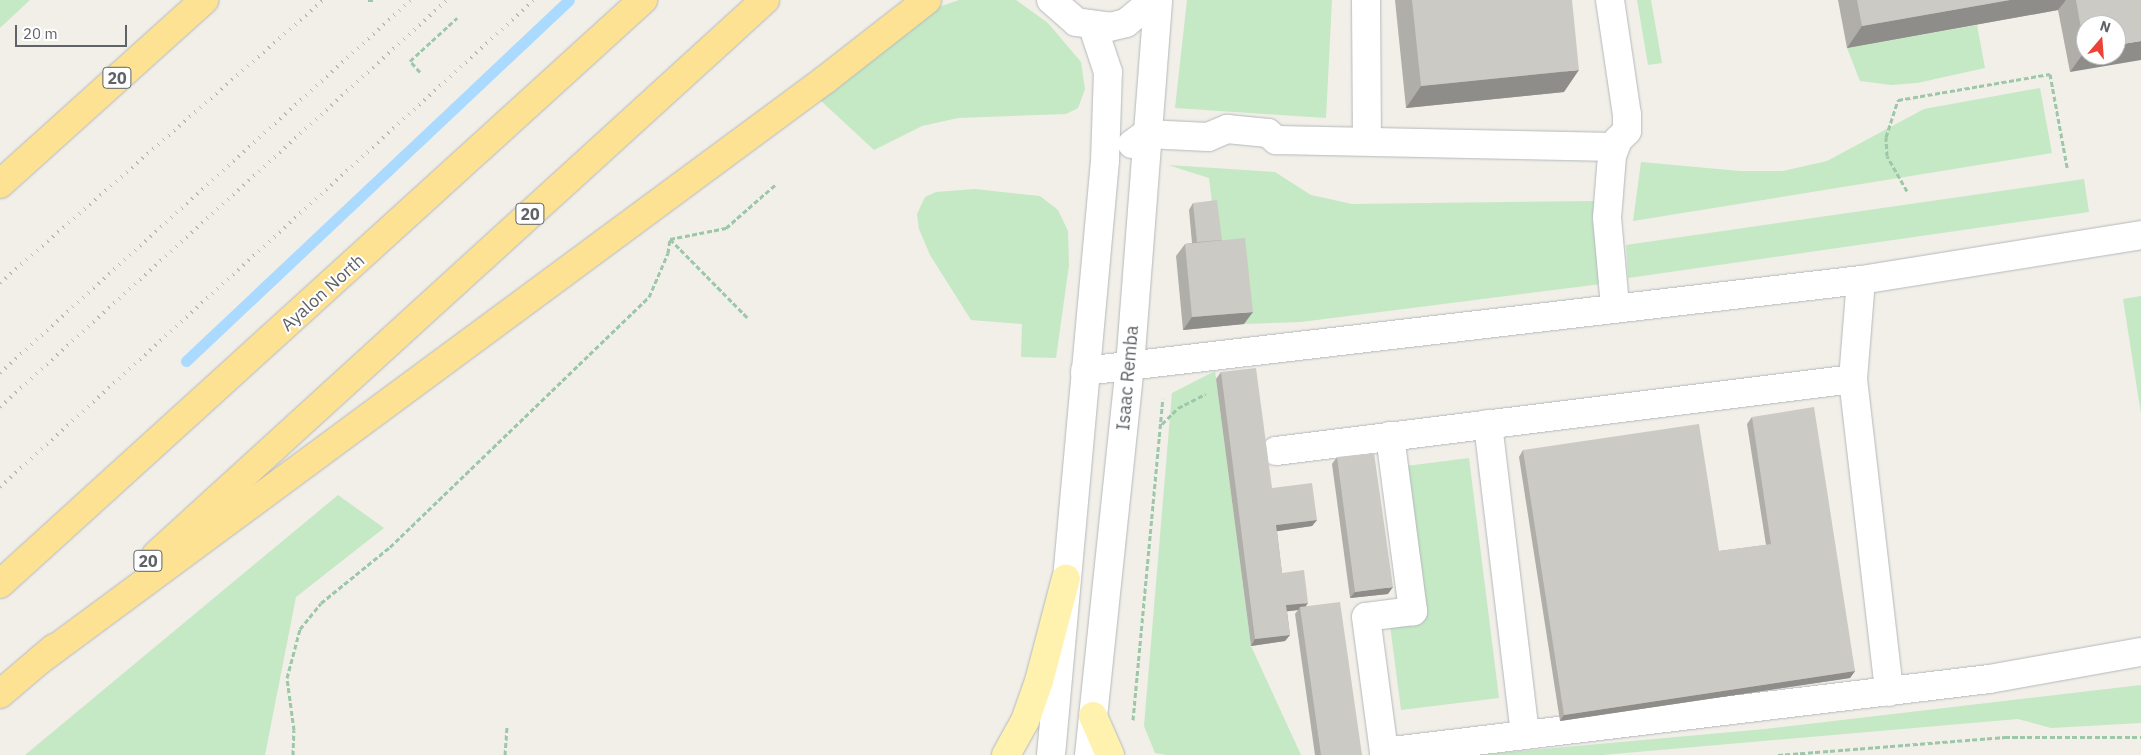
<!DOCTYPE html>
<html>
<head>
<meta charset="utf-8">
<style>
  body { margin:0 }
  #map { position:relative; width:2141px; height:755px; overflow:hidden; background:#f1efe8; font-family:"IBM Plex Sans",sans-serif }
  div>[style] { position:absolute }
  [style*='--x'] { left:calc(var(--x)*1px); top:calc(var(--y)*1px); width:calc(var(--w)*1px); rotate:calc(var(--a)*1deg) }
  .green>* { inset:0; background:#c5e8c5 }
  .stream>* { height:11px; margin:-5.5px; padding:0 5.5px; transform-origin:5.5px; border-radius:5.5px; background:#aadaff }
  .path>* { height:3px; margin-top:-1.5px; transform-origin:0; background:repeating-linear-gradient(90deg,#9cc7a9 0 5px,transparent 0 7.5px) }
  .roads { filter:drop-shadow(0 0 1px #b5b8bc) drop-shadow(0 0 1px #b5b8bc) }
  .minor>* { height:28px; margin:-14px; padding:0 14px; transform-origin:14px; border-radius:14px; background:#fff }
  .major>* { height:28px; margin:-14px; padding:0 14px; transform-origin:14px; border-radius:14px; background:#fff2af }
  .highway>* { height:28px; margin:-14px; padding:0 14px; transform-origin:14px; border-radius:14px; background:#fde293 }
  .rail>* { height:4px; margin-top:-2px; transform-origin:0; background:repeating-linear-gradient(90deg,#b6b7b8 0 1px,transparent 0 7px) }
  .wall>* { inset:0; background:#afaea9 }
  .shaded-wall>* { inset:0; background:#8f8d8a }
  .building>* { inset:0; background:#cccac5 }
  span { translate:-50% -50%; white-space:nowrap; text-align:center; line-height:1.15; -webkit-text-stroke:4px #fff; paint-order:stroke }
  .shield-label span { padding:1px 4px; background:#fff; border:1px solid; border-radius:4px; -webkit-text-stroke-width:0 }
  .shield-label { font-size:16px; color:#5f6368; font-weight:700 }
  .street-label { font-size:18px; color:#5f6368 }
  .north { position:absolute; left:2076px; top:15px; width:50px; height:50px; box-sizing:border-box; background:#fff; border:1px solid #bfc1c3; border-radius:50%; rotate:18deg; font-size:14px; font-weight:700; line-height:20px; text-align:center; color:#5f6368 }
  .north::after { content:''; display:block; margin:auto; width:18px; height:22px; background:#ea4335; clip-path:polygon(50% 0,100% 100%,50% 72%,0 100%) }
  .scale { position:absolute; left:15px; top:25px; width:112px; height:22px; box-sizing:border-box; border:2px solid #5f6368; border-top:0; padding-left:6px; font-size:15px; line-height:18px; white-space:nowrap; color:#5f6368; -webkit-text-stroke:4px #fff; paint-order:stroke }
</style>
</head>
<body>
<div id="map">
  <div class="green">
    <div style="clip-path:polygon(0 0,30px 0,0 28px)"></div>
    <div style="clip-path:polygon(959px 0,1016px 0,1048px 23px,1081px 62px,1085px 89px,1078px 108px,1066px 114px,958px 118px,922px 126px,874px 150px,819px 99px,939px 7px)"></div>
    <div style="clip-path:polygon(1187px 0,1332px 0,1326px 118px,1175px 108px)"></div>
    <div style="clip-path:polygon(1637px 0,1651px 0,1662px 63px,1648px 65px)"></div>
    <div style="clip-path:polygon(1977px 25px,1985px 68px,1917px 83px,1891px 85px,1860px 81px,1847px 48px)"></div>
    <div style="clip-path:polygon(2040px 88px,2052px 153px,1633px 221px,1641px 162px,1740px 171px,1783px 171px,1827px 161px,1924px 109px)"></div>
    <div style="clip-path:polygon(1168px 165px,1275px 172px,1311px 195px,1352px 204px,1594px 201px,1601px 284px,1301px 322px,1244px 324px,1236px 251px,1218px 252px,1209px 178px)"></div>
    <div style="clip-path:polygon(2084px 179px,2089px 212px,1628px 278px,1626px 245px)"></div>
    <div style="clip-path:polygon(975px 189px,1040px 196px,1058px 210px,1068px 231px,1069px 265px,1056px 358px,1021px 357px,1022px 324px,971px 320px,930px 255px,919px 229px,917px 214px,925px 197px,936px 192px)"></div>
    <div style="clip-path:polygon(2141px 296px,2141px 414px,2123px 299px)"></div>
    <div style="clip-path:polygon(1215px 371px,1251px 646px,1301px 755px,1167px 755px,1155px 753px,1144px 726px,1172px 393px)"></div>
    <div style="clip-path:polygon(1469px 458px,1499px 698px,1401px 710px,1390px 625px,1425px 620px,1406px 466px)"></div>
    <div style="clip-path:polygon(338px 495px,384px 528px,296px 597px,265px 755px,25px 755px)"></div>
    <div style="clip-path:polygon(2141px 685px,2141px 723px,2051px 728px,2018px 719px,1602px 755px,1476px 755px,1765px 729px)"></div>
  </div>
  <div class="stream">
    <div style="--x:186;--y:361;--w:526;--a:-43.31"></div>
  </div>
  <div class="path">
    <div style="--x:368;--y:0;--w:5;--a:0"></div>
    <div style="--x:420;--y:72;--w:15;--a:-132"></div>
    <div style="--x:410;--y:61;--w:64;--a:-42.5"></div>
    <div style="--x:1907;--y:191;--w:40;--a:-119.7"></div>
    <div style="--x:1887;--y:156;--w:19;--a:-93"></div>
    <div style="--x:1886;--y:137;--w:39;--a:-72"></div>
    <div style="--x:1898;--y:100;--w:154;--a:-9.7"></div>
    <div style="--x:2050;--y:74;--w:95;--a:79.6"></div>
    <div style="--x:670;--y:239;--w:57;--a:-11.1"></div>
    <div style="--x:726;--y:228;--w:67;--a:-41.3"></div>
    <div style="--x:670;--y:239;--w:110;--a:45.4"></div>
    <div style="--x:1162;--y:424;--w:23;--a:-45"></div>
    <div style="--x:1178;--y:408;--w:31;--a:-27"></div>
    <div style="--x:1133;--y:720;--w:323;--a:-84.7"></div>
    <div style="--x:293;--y:755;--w:25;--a:-88"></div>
    <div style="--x:294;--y:730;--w:52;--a:-97.7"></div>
    <div style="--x:287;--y:678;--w:51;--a:-75.1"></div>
    <div style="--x:300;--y:629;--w:33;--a:-51"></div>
    <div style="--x:321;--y:603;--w:89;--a:-39.1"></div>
    <div style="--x:390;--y:547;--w:360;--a:-44"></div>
    <div style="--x:649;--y:297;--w:48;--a:-66.6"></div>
    <div style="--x:668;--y:253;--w:14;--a:-82"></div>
    <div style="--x:505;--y:755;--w:28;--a:-86"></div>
    <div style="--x:1778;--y:755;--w:228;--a:-4.5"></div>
    <div style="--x:2005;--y:737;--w:136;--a:0"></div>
  </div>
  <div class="roads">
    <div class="minor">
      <div style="--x:1051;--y:0;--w:33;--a:41"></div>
      <div style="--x:1076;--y:22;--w:34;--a:8"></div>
      <div style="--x:1110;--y:27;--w:16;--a:-14"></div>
      <div style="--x:1126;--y:23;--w:35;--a:-40"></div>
      <div style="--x:1366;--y:0;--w:141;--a:89.6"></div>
      <div style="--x:1610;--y:0;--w:116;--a:81.6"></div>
      <div style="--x:1627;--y:115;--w:16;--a:90"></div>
      <div style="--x:1627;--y:131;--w:13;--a:135"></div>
      <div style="--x:1618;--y:140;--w:17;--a:111"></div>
      <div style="--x:1612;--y:156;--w:62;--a:94.6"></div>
      <div style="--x:1607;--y:218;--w:88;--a:84.8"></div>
      <div style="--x:1132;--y:144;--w:17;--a:-36"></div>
      <div style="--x:1146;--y:134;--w:62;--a:2.8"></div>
      <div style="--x:1208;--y:137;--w:21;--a:-23"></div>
      <div style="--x:1227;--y:129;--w:41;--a:5.6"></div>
      <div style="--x:1268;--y:133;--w:11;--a:41"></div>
      <div style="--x:1276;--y:140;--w:339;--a:1.2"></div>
      <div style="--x:1861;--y:280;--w:99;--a:94.6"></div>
      <div style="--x:1853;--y:379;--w:315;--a:83.4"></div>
      <div style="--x:1085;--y:371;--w:781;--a:-6.69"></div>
      <div style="--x:1861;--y:280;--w:284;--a:-9.1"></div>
      <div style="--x:1488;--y:424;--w:312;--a:83.2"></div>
      <div style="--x:1390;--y:436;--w:177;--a:82.5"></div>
      <div style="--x:1413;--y:611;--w:47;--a:172.7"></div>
      <div style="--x:1366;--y:617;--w:136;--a:82.4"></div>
      <div style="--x:1384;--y:752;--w:609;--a:-6.88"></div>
      <div style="--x:1989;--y:679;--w:154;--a:-10.1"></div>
      <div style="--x:1276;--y:451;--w:581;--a:-7.11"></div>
      <div style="--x:1051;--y:755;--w:596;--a:-84.81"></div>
      <div style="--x:1105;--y:161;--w:89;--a:-88.1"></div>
      <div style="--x:1108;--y:72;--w:47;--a:-108.4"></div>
      <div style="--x:1089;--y:755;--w:391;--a:-84"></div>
      <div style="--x:1130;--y:366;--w:367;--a:-85.6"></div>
    </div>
    <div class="major">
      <div style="--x:1093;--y:716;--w:43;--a:66.4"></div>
      <div style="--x:1006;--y:755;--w:39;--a:-61"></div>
      <div style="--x:1025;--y:721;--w:42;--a:-70.7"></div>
      <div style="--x:1039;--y:681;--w:106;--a:-75.3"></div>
    </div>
    <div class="highway">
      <div style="--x:0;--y:184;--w:275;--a:-42"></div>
      <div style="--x:156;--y:555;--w:824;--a:-42.34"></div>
      <div style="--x:0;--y:584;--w:869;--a:-42.25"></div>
      <div style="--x:40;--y:660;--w:977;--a:-36.47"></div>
      <div style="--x:826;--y:79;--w:128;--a:-38"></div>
      <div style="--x:0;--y:694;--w:71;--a:-40.4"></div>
    </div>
  </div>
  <div class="rail">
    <div style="--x:0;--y:283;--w:429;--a:-41.2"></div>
    <div style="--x:0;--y:373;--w:555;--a:-42.23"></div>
    <div style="--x:0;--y:407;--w:605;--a:-42.32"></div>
    <div style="--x:0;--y:487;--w:723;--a:-42.36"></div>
  </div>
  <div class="wall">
    <div style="clip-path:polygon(1395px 0,1572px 0,1564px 92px,1406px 108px)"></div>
    <div style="clip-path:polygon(1838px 0,2141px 0,2070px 72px,2058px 10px,1847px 48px)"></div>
    <div style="clip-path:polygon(1193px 203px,1222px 240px,1244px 324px,1183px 330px,1176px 256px,1185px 244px,1192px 243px,1189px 210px)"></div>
    <div style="clip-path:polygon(1221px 372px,1272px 488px,1317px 520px,1312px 526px,1277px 531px,1282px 573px,1306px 606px,1362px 755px,1315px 755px,1295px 614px,1298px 610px,1287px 611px,1290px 635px,1285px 641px,1251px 646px,1216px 379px)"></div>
    <div style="clip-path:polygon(1752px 417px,1855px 671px,1850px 678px,1560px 721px,1519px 457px,1523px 450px,1719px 551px,1766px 545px,1747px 424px)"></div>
    <div style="clip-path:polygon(1337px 457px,1388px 594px,1350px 598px,1332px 464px)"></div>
  </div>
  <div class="shaded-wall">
    <div style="clip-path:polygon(2010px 0,2066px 0,2058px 10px,1847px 48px,1862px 26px)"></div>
    <div style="clip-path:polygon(2141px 41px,2141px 60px,2070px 72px,2085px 51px,2086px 51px,2086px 55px,2116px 55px,2116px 45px)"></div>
    <div style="clip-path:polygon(1579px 70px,1564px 92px,1406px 108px,1421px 86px)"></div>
    <div style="clip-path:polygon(1253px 312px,1244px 324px,1183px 330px,1192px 317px)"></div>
    <div style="clip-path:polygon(1317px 520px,1312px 526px,1272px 532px,1276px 525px)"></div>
    <div style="clip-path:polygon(1393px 587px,1388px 594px,1350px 598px,1355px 592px)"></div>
    <div style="clip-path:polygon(1308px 603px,1304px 609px,1300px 607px,1298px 610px,1282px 612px,1286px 605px)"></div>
    <div style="clip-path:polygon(1290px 635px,1285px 641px,1251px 646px,1255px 639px)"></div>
    <div style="clip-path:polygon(1855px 671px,1850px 678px,1560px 721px,1564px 715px)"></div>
  </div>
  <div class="building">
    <div style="clip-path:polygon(1412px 0,1572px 0,1579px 70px,1421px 86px)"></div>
    <div style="clip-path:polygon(1857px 0,2010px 0,1862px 26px)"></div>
    <div style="clip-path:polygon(2076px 0,2141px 0,2141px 41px,2116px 45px,2116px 25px,2086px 25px,2086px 51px,2085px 51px)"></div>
    <div style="clip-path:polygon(1217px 200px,1222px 240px,1197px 242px,1193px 203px)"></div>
    <div style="clip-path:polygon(1245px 238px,1253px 312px,1192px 317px,1185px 244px)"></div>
    <div style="clip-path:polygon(1256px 368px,1272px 488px,1312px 483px,1317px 520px,1276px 525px,1282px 573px,1304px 570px,1308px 603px,1286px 605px,1290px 635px,1255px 639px,1221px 372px)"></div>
    <div style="clip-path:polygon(1814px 407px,1855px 671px,1564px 715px,1523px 450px,1699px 424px,1719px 551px,1771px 544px,1752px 417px)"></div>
    <div style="clip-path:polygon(1374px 453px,1393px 587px,1355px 592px,1337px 457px)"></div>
    <div style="clip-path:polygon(1340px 602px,1362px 755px,1321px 755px,1300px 607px)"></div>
  </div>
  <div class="shield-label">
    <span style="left:117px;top:78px">20</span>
    <span style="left:530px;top:214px">20</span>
    <span style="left:148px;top:561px">20</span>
  </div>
  <div class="street-label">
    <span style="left:323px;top:293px;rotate:-42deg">Ayalon North</span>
    <span style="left:1128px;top:378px;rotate:-85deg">Isaac Remba</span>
  </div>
  <div class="north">N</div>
  <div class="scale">20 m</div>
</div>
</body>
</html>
